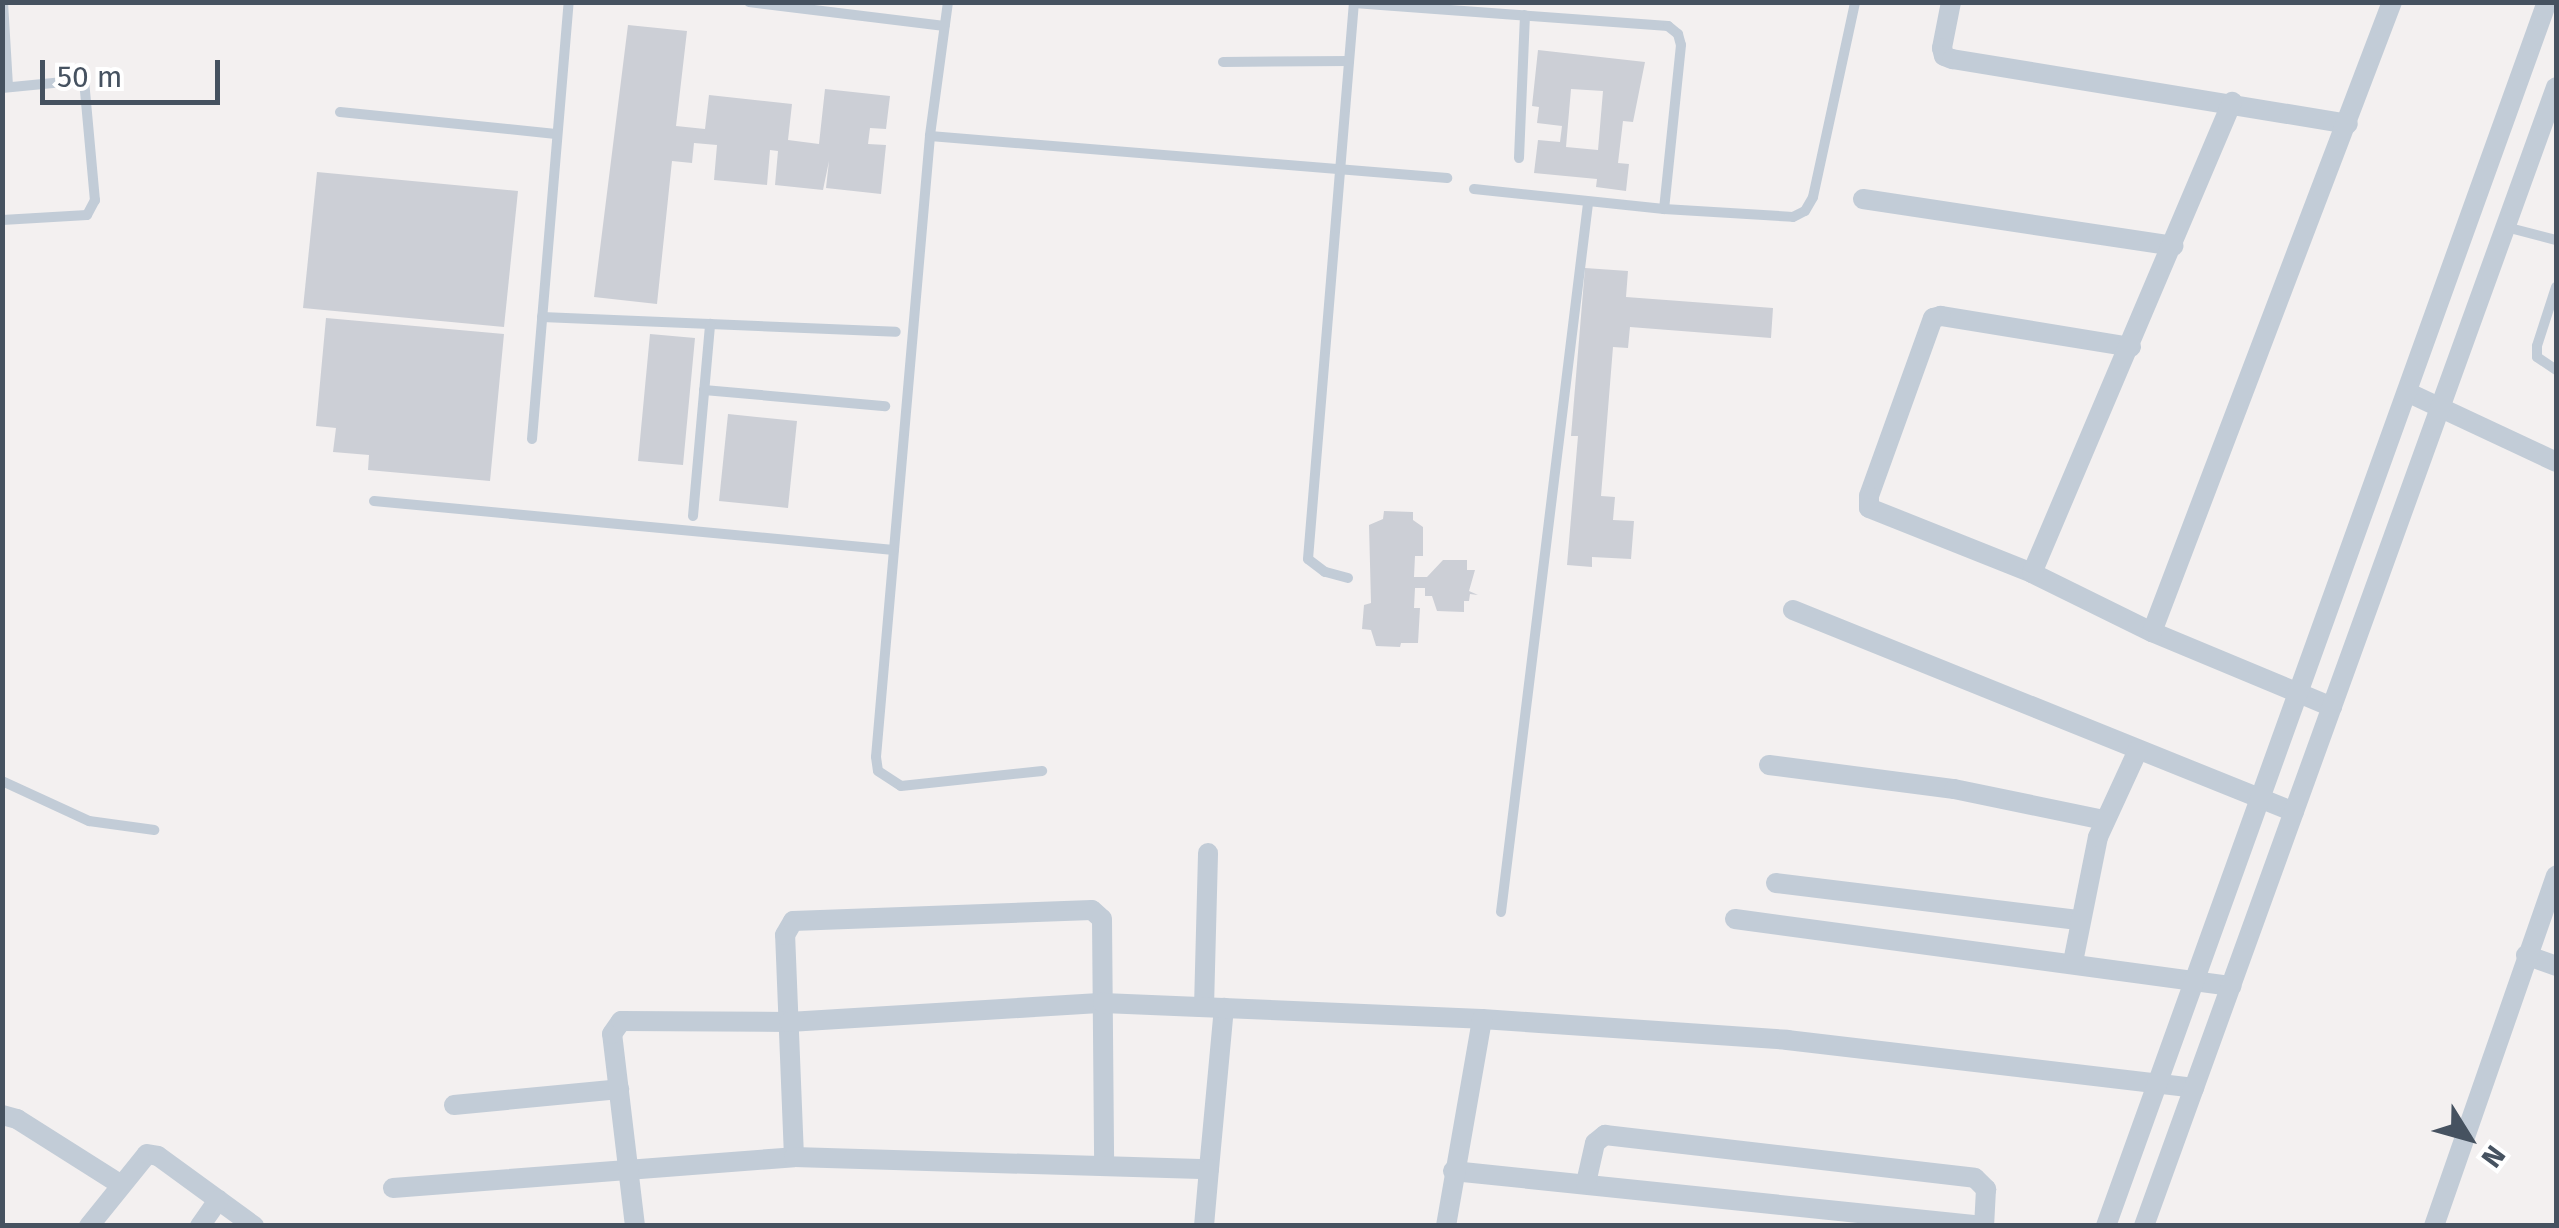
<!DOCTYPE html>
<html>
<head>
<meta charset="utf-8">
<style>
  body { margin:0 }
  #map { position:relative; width:2559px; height:1228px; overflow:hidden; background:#f3f0f0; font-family:"Fira Sans",sans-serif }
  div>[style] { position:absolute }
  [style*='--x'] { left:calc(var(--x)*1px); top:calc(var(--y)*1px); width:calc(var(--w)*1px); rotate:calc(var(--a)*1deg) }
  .building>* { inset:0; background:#cccfd6 }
  .lane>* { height:10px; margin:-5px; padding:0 5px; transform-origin:5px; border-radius:5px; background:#c2ccd7 }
  .street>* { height:20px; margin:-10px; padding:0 10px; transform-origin:10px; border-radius:10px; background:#c2ccd7 }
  span { translate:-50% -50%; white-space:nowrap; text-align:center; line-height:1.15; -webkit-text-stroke:8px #fff; paint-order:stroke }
  .frame { position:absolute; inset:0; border:5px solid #465260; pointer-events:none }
  .north { position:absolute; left:2419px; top:1088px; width:100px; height:100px; -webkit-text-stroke:8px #fff; paint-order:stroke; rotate:127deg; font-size:28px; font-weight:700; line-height:40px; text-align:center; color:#465260 }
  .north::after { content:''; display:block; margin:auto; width:35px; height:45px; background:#465260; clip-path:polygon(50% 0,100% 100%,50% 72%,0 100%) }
  .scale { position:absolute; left:40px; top:60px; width:180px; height:45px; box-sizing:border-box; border:5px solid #465260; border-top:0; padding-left:12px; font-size:30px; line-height:35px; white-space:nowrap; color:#465260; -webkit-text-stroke:8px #fff; paint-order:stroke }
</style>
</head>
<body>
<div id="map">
  <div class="building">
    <div style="clip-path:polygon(628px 25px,687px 31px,676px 126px,705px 129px,709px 95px,792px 104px,788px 140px,819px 144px,825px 89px,890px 96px,886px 129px,870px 128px,868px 144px,886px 145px,881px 194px,826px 188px,829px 161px,823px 190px,775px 185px,778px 151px,770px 150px,767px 185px,714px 180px,717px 145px,694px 143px,692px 163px,672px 161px,657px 304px,594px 297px)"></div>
    <div style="clip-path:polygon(evenodd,1538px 50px,1645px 62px,1633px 122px,1623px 121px,1618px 163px,1629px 164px,1626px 191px,1596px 187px,1597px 179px,1534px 173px,1538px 140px,1560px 142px,1562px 126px,1537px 123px,1539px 107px,1532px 106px,1538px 50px,1571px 89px,1603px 91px,1598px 150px,1566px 147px,1571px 89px)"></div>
    <div style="clip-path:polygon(317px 172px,518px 191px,504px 327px,303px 308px)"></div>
    <div style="clip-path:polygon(1585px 268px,1628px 271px,1626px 297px,1773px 308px,1771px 338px,1630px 327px,1628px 348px,1613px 347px,1601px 496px,1615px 497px,1613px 520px,1634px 521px,1631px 559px,1592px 557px,1592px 567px,1567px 565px,1578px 436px,1571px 436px)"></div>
    <div style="clip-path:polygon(326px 318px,504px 334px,490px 481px,368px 470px,369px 455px,333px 452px,336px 428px,316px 426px)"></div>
    <div style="clip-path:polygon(650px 334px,695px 338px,683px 465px,638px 461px)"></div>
    <div style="clip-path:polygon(728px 414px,797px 421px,788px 508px,719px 501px)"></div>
    <div style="clip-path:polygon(1384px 511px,1413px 512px,1413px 520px,1423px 527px,1423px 556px,1415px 556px,1414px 577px,1427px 577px,1443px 560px,1467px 560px,1467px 570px,1475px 570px,1469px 591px,1478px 595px,1470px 594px,1469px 601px,1464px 601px,1464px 612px,1437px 611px,1432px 596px,1425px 596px,1425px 588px,1415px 588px,1414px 608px,1420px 608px,1418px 643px,1401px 643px,1400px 647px,1376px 646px,1371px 630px,1362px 629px,1364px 605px,1371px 603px,1369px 525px,1383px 519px)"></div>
  </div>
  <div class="lane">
    <div style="--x:3;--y:2;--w:85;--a:86.6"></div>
    <div style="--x:749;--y:2;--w:197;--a:7"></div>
    <div style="--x:948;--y:2;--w:135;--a:97.7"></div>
    <div style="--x:930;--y:136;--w:623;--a:94.97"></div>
    <div style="--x:876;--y:757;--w:14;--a:82"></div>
    <div style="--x:878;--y:771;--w:27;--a:33"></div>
    <div style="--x:901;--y:786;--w:142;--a:-6.1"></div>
    <div style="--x:1354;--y:3;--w:315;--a:4.2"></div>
    <div style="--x:1668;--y:26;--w:13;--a:39"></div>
    <div style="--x:1678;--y:34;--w:11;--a:75"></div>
    <div style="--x:1681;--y:45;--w:165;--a:95.9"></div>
    <div style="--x:1223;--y:62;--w:126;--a:-0.5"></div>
    <div style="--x:2;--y:88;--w:82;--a:-5.6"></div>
    <div style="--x:84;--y:80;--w:121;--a:84.8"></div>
    <div style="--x:95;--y:200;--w:17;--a:118"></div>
    <div style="--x:87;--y:215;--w:85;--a:176.6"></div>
    <div style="--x:340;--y:112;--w:217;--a:5.8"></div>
    <div style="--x:930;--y:136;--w:519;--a:4.64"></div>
    <div style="--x:1519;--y:158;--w:143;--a:-87.6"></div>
    <div style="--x:1474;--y:189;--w:191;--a:6"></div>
    <div style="--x:1664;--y:209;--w:129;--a:3.5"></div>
    <div style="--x:1793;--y:217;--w:13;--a:-27"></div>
    <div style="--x:1805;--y:211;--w:16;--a:-60"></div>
    <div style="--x:1813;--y:197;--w:199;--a:-77.8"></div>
    <div style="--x:2506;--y:227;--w:52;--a:14.6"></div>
    <div style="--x:2556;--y:287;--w:62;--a:107.9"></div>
    <div style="--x:2537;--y:346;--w:11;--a:90"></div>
    <div style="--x:2537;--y:357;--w:23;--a:34"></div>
    <div style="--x:542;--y:317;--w:354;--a:2.4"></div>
    <div style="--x:704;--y:390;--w:182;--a:5.1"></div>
    <div style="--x:532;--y:439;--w:439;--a:-85.2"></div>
    <div style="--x:374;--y:501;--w:522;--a:5.38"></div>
    <div style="--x:693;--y:516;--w:193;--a:-84.9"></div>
    <div style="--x:1348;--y:578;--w:24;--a:-165"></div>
    <div style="--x:1325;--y:572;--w:21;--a:-143"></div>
    <div style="--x:1308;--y:559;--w:559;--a:-85.28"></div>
    <div style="--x:2;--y:781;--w:96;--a:24.7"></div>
    <div style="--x:89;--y:821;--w:66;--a:7.9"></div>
    <div style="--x:1501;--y:912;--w:714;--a:-83"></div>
  </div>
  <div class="street">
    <div style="--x:1951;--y:2;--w:47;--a:101.1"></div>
    <div style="--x:1942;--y:48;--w:8;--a:76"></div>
    <div style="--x:1944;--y:56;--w:9;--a:21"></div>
    <div style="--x:1952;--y:59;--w:401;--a:9.3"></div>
    <div style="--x:1863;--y:199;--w:314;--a:8.6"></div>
    <div style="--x:2131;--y:347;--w:193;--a:-170.7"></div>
    <div style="--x:1941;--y:316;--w:8;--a:166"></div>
    <div style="--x:1933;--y:318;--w:189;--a:109.8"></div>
    <div style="--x:1869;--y:496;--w:12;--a:90"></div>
    <div style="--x:1869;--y:508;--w:175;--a:21.7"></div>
    <div style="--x:2032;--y:573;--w:134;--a:26.2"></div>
    <div style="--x:2152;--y:632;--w:195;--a:22.6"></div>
    <div style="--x:2409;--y:393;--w:162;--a:25.1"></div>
    <div style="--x:2032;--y:573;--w:512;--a:-66.99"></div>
    <div style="--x:1793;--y:610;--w:540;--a:21.96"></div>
    <div style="--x:2152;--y:632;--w:674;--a:-69.15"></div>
    <div style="--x:1769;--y:765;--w:187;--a:7.4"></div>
    <div style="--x:1954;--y:789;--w:153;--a:11.7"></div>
    <div style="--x:1776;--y:883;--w:304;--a:7"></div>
    <div style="--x:1735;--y:919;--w:501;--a:7.69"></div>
    <div style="--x:2526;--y:955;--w:32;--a:20"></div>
    <div style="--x:2073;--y:962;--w:127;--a:-78.7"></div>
    <div style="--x:2098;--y:837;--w:96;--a:-65.3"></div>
    <div style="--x:1204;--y:1007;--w:154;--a:-88.5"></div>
    <div style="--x:454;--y:1105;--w:166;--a:-5.5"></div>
    <div style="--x:2;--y:1115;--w:16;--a:15"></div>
    <div style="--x:17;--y:1119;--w:122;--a:32.3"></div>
    <div style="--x:794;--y:1157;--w:222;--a:-92.3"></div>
    <div style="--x:785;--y:935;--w:16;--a:-60"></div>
    <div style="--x:793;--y:921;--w:299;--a:-2.1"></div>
    <div style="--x:1092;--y:910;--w:13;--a:42"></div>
    <div style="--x:1102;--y:919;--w:244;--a:89.5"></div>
    <div style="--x:1453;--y:1171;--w:533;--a:5.92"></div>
    <div style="--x:1586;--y:1183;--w:41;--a:-77.3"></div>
    <div style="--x:1595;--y:1143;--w:13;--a:-39"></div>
    <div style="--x:1605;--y:1135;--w:372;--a:6.6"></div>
    <div style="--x:1975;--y:1178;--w:16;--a:45"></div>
    <div style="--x:1986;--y:1189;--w:37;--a:93"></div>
    <div style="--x:393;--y:1188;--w:402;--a:-4.4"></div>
    <div style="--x:794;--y:1157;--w:415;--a:1.7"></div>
    <div style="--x:1209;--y:1169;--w:162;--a:-84.7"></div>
    <div style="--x:89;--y:1226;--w:92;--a:-51.1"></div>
    <div style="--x:147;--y:1154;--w:11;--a:10"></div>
    <div style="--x:158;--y:1156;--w:119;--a:36.1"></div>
    <div style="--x:200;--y:1226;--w:32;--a:-55"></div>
    <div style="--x:635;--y:1226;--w:193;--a:-96.8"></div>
    <div style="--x:612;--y:1034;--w:16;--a:-55"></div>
    <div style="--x:621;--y:1021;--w:168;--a:0.3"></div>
    <div style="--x:789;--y:1022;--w:315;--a:-3.5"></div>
    <div style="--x:1103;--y:1003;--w:379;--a:2.4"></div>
    <div style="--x:1482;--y:1019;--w:306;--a:3.9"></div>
    <div style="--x:1787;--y:1040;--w:410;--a:6.7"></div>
    <div style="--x:1204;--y:1226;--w:57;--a:-85"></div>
    <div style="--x:1446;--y:1226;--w:210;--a:-80.1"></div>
    <div style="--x:2106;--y:1226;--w:1301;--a:-70.19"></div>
    <div style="--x:2144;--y:1226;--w:1211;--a:-70.11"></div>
    <div style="--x:2434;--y:1226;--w:371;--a:-70.8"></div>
  </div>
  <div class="frame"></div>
  <div class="north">N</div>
  <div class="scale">50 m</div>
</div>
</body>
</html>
